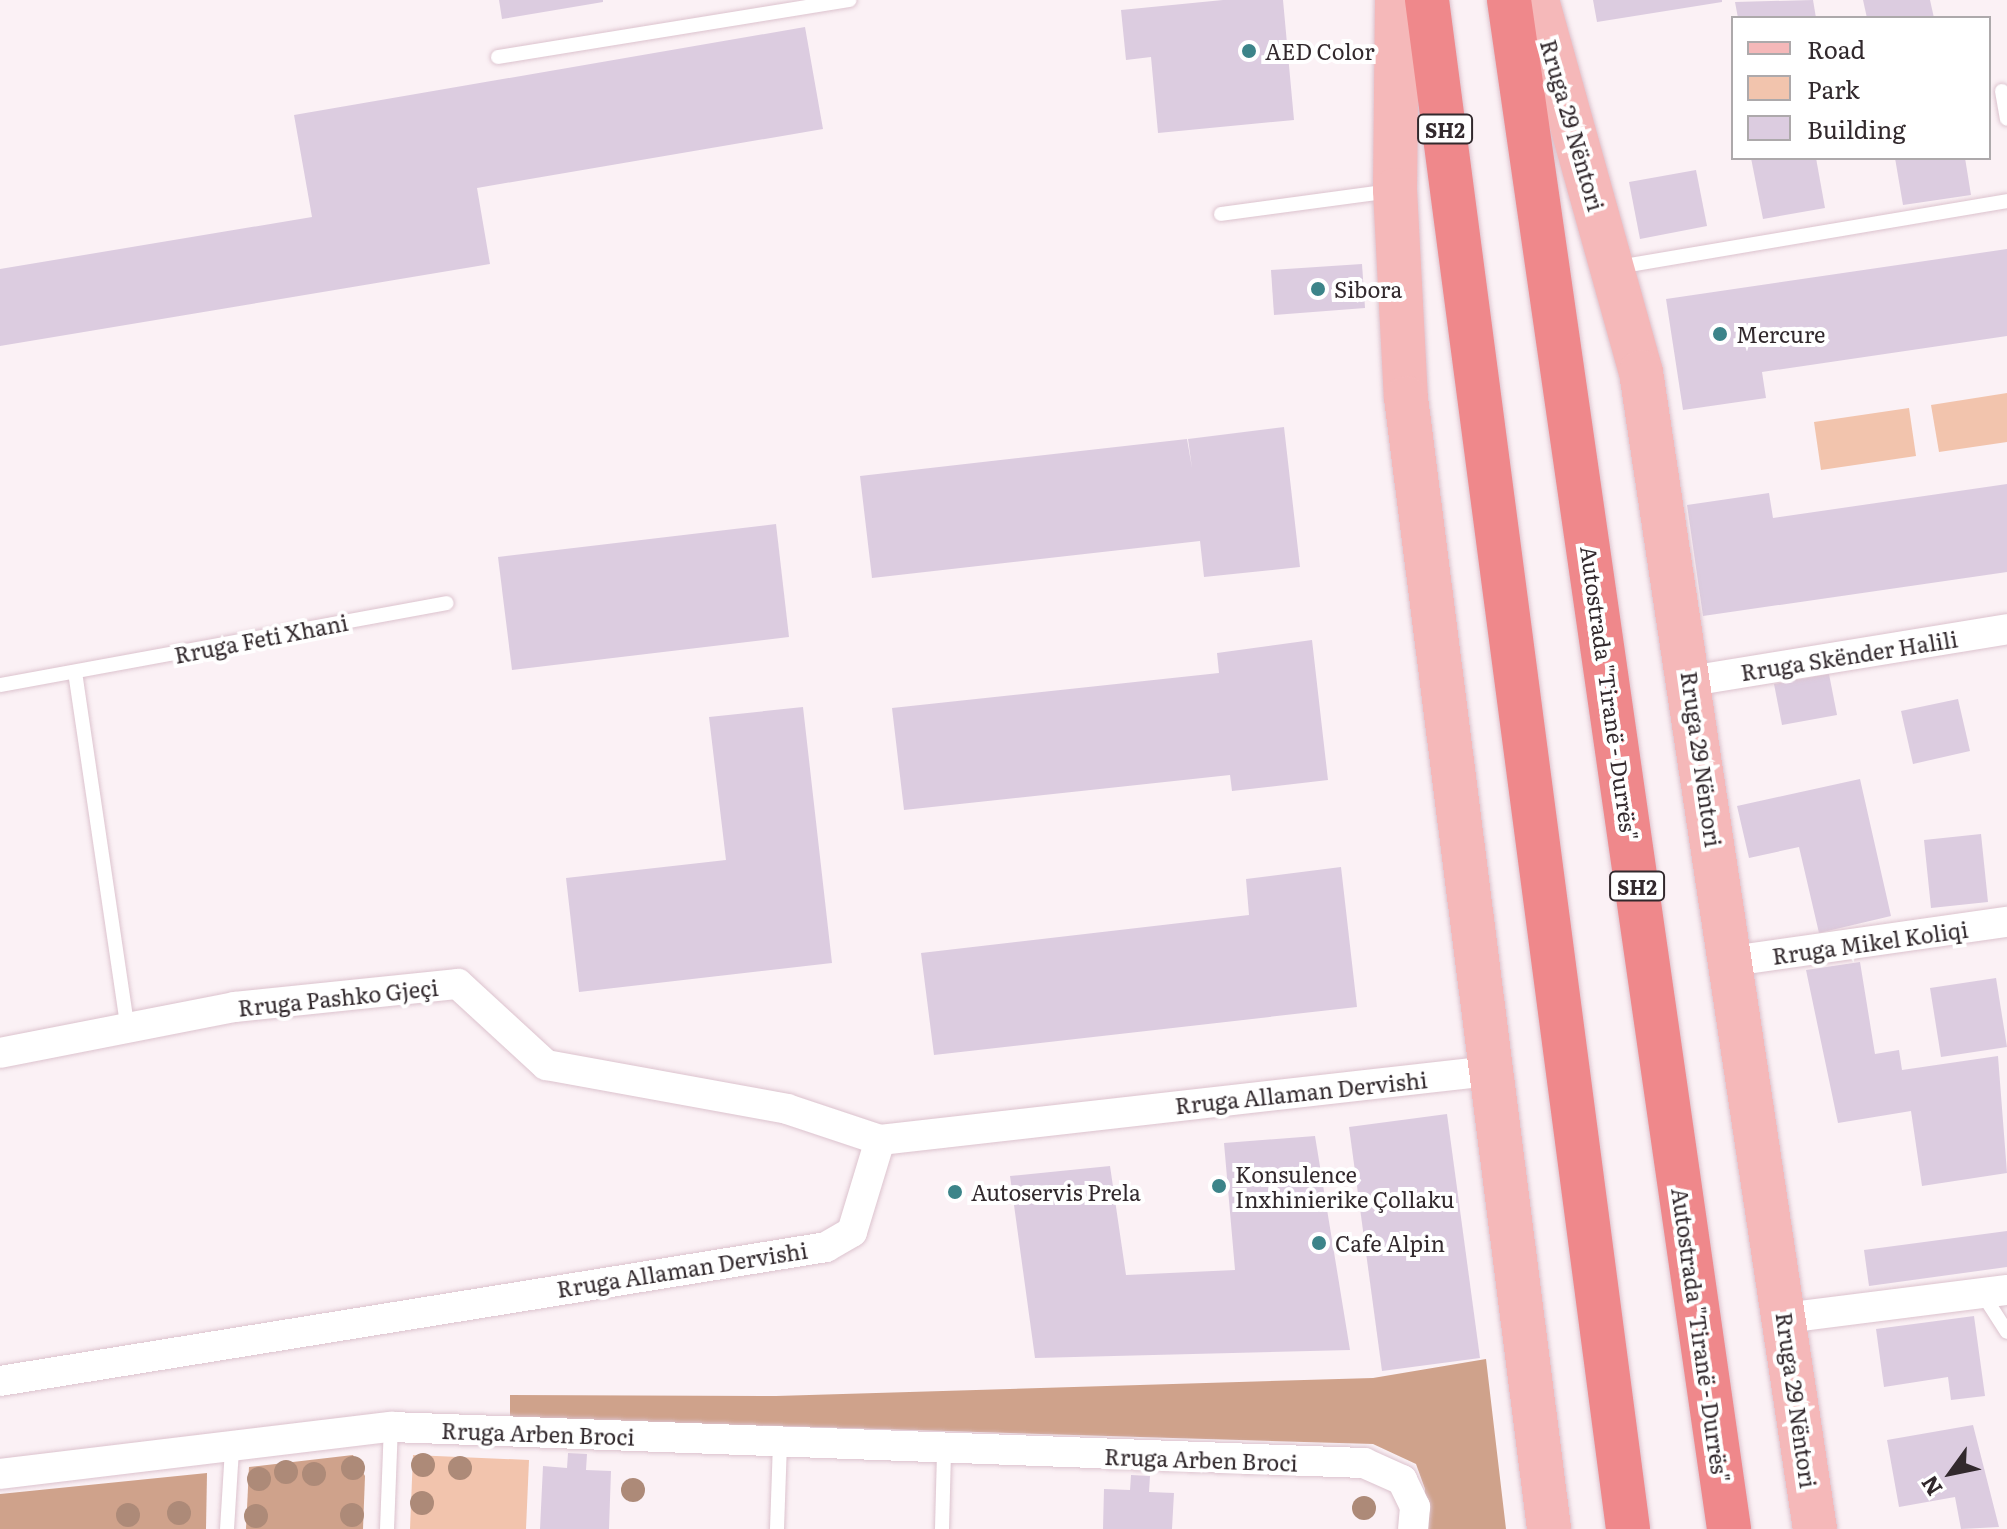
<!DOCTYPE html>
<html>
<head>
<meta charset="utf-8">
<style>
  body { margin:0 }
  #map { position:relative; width:2007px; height:1529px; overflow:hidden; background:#fbf1f5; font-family:Literata,serif }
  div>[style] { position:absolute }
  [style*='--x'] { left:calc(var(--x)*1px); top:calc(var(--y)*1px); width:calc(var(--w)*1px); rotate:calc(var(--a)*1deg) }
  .green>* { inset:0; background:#f2c4ad }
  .forest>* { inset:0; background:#cfa28b }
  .building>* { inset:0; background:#dccce0 }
  .roads { filter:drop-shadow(0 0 2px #dcc3ce) drop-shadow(0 0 2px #dcc3ce) }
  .lane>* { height:14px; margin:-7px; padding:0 7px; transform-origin:7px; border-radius:7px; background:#fff }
  .street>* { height:30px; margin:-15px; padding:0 15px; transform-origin:15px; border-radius:15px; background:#fff }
  .primary>* { height:44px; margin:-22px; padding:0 22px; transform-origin:22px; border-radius:22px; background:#f5b8b9 }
  .highway>* { height:44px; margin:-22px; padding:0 22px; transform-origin:22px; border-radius:22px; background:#ef888b }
  .trees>* { width:24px; height:24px; margin:-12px; border-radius:50%; background:#ad8a78 }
  .dots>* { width:22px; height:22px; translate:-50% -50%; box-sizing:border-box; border:4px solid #fff; border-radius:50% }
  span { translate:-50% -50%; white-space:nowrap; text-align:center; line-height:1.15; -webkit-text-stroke:8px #fff; paint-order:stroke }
  .shield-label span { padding:2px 6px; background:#fff; border:2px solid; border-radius:6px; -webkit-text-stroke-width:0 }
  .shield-label { font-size:20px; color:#32292d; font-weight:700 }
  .poi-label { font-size:22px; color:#32292d }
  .left { translate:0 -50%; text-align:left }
  .street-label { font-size:22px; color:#32292d }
  .legend { position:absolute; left:1731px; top:16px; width:260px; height:144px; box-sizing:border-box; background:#fff; border:2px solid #ada9ab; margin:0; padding:10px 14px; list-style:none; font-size:24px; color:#32292d }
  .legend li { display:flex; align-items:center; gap:16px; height:40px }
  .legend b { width:40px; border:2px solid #ada9ab }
  .north { position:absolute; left:1911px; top:1433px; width:80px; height:80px; -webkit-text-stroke:6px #fff; paint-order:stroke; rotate:237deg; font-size:22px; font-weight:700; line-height:32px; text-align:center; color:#32292d }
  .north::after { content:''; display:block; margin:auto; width:28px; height:36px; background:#32292d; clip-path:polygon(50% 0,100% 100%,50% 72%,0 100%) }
</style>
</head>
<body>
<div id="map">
  <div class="green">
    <div style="clip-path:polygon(2007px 393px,2007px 442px,1939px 452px,1931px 405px)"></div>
    <div style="clip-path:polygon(1909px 408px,1916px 456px,1821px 470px,1814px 422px)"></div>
    <div style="clip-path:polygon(413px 1455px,529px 1460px,526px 1529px,410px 1529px)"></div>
  </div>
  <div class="forest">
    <div style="clip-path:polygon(1486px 1359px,1506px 1529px,1424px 1529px,1425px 1489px,1416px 1464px,1373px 1444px,510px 1418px,510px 1395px,776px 1396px,1373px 1378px)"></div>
    <div style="clip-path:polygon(353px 1455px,365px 1476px,363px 1529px,246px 1529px,249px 1467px)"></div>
    <div style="clip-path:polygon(207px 1473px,206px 1529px,0 1529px,0 1494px)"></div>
  </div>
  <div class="building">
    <div style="clip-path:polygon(499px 0,603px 0,603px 2px,502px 19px)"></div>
    <div style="clip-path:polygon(1223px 0,1283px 0,1294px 120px,1158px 133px,1151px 57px,1126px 60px,1121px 10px)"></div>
    <div style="clip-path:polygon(1593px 0,1722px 0,1722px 2px,1597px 22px)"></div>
    <div style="clip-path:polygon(1813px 0,1816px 18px,1738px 18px,1735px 2px)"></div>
    <div style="clip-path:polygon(1863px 0,1930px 0,1934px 18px,1867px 18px)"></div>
    <div style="clip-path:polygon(805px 27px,823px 129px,477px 188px,490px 264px,0 346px,0 269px,312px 217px,294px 115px)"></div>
    <div style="clip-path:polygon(1751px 158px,1816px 158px,1825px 208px,1763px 219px)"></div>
    <div style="clip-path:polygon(1895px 158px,1965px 158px,1971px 195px,1903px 205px)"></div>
    <div style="clip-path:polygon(1696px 170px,1707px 226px,1640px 239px,1629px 182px)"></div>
    <div style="clip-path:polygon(2007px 249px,2007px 336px,1762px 372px,1766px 398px,1683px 410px,1666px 299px)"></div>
    <div style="clip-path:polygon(1362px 264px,1365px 308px,1274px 315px,1271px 270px)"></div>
    <div style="clip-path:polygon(1284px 427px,1300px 567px,1204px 577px,1200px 541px,872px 578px,860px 476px,1187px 439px,1192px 468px,1188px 439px)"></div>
    <div style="clip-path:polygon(2007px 484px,2007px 572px,1703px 616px,1687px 505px,1769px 493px,1773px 518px)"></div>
    <div style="clip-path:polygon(776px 524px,789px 637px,512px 670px,498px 557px)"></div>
    <div style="clip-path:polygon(1312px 640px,1328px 780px,1232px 791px,1230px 775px,904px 810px,892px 708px,1219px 673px,1217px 653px)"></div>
    <div style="clip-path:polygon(1829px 674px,1837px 715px,1782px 725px,1774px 684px)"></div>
    <div style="clip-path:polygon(1958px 699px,1970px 751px,1913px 764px,1901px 711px)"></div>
    <div style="clip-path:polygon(803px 707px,832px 963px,579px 992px,566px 878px,726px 860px,709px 717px)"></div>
    <div style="clip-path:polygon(1860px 779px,1891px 916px,1819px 933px,1799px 847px,1749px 858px,1737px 806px)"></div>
    <div style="clip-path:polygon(1981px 834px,1988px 902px,1931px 908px,1924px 840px)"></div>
    <div style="clip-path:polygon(1341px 867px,1357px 1007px,934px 1055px,921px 953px,1249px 915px,1246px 879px)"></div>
    <div style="clip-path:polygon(1860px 962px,1875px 1054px,1899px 1050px,1902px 1070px,1998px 1056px,2007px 1173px,1922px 1186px,1911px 1111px,1838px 1123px,1806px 970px)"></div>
    <div style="clip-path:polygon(1996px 978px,2007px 1047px,1941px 1057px,1930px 988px)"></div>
    <div style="clip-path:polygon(1447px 1114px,1480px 1358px,1382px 1371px,1349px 1127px)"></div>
    <div style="clip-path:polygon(1315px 1136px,1350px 1350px,1035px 1358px,1010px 1176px,1110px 1166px,1126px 1275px,1235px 1270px,1224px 1143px)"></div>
    <div style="clip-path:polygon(2007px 1231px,2007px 1267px,1869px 1286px,1864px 1250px)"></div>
    <div style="clip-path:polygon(1974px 1316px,1985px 1396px,1951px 1400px,1948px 1377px,1884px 1387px,1876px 1329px)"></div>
    <div style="clip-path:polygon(1973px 1425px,1999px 1527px,1961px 1529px,1955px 1497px,1899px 1507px,1887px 1440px)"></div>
    <div style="clip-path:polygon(568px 1453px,587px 1454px,586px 1470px,611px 1471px,609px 1529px,540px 1529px,543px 1466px,567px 1468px)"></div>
    <div style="clip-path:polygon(1131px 1475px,1150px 1476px,1149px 1492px,1174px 1493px,1172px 1529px,1103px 1529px,1104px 1489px,1130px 1490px)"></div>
  </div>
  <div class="roads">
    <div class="lane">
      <div style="--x:498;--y:57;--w:356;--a:-9.2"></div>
      <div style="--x:2002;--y:91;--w:28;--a:80"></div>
      <div style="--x:1221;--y:214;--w:172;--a:-7.7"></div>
      <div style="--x:1618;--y:267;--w:395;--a:-9.6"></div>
      <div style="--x:75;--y:672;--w:361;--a:81.6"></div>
      <div style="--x:0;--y:685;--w:454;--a:-10.4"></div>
      <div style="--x:1982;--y:1293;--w:46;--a:57.3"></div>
      <div style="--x:227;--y:1529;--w:80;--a:-86.4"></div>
      <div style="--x:387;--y:1529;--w:102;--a:-87.8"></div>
      <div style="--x:777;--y:1529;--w:86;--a:-88"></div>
      <div style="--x:942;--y:1529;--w:79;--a:-88.5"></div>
    </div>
    <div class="street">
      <div style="--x:1691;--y:681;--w:320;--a:-9.3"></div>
      <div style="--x:1732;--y:961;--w:278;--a:-8.1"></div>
      <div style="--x:0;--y:1053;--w:239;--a:-11.1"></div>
      <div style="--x:235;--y:1007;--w:224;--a:-5.9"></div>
      <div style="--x:458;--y:984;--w:120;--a:42.6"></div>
      <div style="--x:546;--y:1065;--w:245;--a:10.3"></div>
      <div style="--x:787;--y:1109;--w:98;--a:18.4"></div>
      <div style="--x:880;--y:1140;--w:612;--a:-6.47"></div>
      <div style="--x:1785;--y:1318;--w:224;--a:-7.2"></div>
      <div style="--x:0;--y:1381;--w:837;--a:-9.21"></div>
      <div style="--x:826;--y:1247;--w:30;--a:-30"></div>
      <div style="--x:852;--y:1232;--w:96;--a:-73.1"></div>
      <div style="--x:0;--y:1474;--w:394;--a:-6.9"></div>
      <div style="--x:391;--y:1427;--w:974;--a:2.12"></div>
      <div style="--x:1364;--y:1463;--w:42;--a:24.1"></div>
      <div style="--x:1402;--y:1480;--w:30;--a:64"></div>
      <div style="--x:1415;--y:1507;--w:22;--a:95"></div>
    </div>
    <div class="primary">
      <div style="--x:1397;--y:0;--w:190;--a:90.6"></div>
      <div style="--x:1395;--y:190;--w:208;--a:87"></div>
      <div style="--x:1406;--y:398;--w:1140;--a:82.79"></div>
      <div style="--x:1537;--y:0;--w:386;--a:74.4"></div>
      <div style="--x:1641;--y:372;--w:1170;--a:81.45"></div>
    </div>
    <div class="highway">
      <div style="--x:1427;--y:0;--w:1542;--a:82.51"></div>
      <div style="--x:1509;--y:0;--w:1545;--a:81.81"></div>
    </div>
  </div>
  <div class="trees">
    <div style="left:423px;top:1465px"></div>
    <div style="left:353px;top:1468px"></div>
    <div style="left:460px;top:1468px"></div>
    <div style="left:286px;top:1472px"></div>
    <div style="left:314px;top:1474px"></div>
    <div style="left:259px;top:1479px"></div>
    <div style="left:633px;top:1490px"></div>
    <div style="left:422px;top:1503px"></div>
    <div style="left:1364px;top:1508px"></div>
    <div style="left:179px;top:1513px"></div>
    <div style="left:128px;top:1515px"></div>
    <div style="left:352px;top:1515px"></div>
    <div style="left:256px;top:1516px"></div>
  </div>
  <div class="dots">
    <div style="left:1249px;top:51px;background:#3c8489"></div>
    <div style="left:1318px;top:289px;background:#3c8489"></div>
    <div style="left:1720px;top:334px;background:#3c8489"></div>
    <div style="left:1219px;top:1186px;background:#3c8489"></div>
    <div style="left:955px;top:1192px;background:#3c8489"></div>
    <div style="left:1319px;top:1243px;background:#3c8489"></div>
  </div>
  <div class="shield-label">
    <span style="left:1445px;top:129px">SH2</span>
    <span style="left:1637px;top:886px">SH2</span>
  </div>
  <div class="poi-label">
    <span class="left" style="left:1265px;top:51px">AED Color</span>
    <span class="left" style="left:1334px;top:289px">Sibora</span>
    <span class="left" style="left:1736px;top:334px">Mercure</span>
    <span class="left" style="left:1235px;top:1186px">Konsulence<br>Inxhinierike Çollaku</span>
    <span class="left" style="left:971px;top:1192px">Autoservis Prela</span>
    <span class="left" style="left:1335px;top:1243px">Cafe Alpin</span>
  </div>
  <div class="street-label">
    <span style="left:1573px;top:125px;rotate:74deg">Rruga 29 Nëntori</span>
    <span style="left:261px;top:638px;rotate:-11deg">Rruga Feti Xhani</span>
    <span style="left:1849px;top:655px;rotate:-9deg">Rruga Skënder Halili</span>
    <span style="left:1610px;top:693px;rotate:82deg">Autostrada "Tiranë - Durrës"</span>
    <span style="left:1702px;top:759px;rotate:82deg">Rruga 29 Nëntori</span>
    <span style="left:1870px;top:942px;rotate:-8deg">Rruga Mikel Koliqi</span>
    <span style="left:338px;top:997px;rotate:-6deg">Rruga Pashko Gjeçi</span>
    <span style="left:1301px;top:1092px;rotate:-6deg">Rruga Allaman Dervishi</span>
    <span style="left:682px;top:1269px;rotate:-9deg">Rruga Allaman Dervishi</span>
    <span style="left:1701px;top:1335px;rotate:82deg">Autostrada "Tiranë - Durrës"</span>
    <span style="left:1797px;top:1400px;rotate:82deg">Rruga 29 Nëntori</span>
    <span style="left:538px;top:1433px;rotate:2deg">Rruga Arben Broci</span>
    <span style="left:1201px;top:1459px;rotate:2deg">Rruga Arben Broci</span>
  </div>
  <ul class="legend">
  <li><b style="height:10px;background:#f5b8b9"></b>Road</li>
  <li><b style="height:22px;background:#f2c4ad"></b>Park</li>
  <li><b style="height:22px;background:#dccce0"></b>Building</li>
  </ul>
  <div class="north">N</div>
</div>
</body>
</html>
